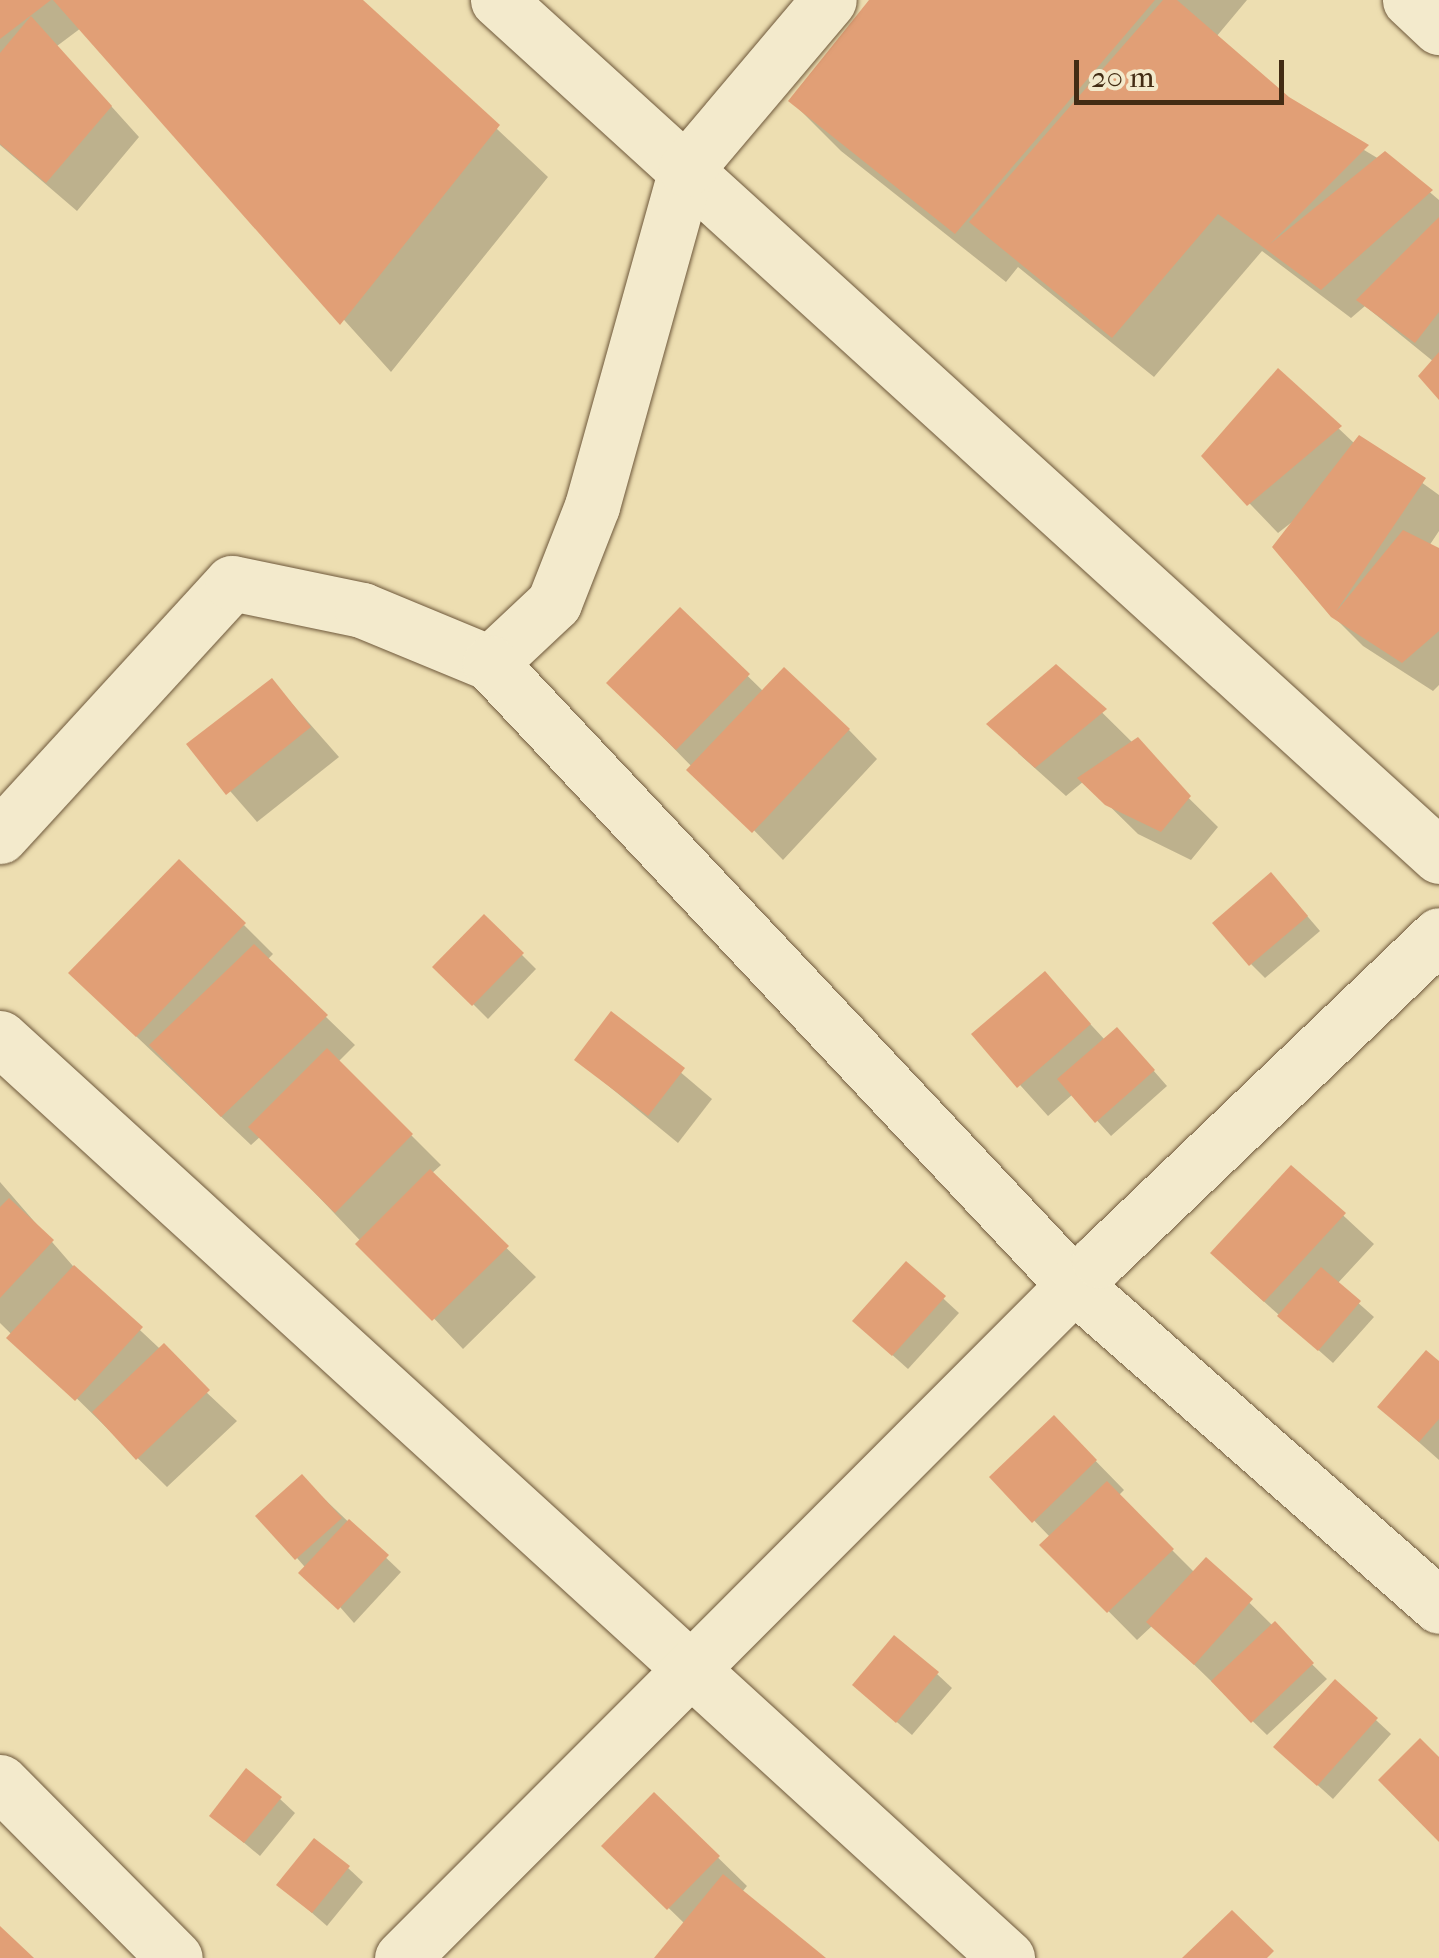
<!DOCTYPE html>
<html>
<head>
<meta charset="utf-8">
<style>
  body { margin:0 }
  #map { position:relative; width:1439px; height:1958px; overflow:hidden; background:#eddeb1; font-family:"IM FELL French Canon",serif }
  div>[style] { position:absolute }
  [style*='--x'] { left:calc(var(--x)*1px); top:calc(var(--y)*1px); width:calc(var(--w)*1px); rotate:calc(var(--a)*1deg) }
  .shadow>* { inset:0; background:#0003 }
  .building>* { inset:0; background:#e19f76 }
  .roads { filter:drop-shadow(0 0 2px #6e583b) drop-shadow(0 0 2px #6e583b) }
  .minor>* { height:55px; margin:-27.5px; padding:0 27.5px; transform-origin:27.5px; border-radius:27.5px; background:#f3eacc }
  span { translate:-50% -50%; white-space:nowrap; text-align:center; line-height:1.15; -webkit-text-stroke:8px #f3eacc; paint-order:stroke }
  .scale { position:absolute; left:1074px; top:60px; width:210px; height:45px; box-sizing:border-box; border:5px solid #432c14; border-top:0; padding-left:12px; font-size:30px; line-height:35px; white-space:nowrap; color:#432c14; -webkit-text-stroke:8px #f3eacc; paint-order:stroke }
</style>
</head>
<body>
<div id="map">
  <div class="shadow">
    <div style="clip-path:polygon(0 0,360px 0,548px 177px,391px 372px,81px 28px,57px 46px,139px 137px,77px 211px,0 145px)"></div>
    <div style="clip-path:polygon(872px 0,1247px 0,1216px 37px,1306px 115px,1379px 159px,1385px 154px,1439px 200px,1439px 396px,1434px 362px,1365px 306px,1351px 318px,1262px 251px,1154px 377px,1018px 267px,1006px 282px,841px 151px,791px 101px)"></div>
    <div style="clip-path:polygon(1278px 371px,1355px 444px,1360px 438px,1439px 495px,1439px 531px,1429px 546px,1439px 551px,1439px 685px,1433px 691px,1363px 646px,1333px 616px,1292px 522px,1278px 533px,1204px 456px)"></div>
    <div style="clip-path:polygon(680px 610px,764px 692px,849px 730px,877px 759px,783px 860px,610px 683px)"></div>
    <div style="clip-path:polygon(1056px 667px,1218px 827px,1191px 860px,1138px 834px,1084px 781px,1066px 796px,1018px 753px)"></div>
    <div style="clip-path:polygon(272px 681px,339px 757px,257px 822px,190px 745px)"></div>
    <div style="clip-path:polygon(1285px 890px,1320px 931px,1265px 978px,1251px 964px)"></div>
    <div style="clip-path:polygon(484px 917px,536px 969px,488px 1019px,436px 967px)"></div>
    <div style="clip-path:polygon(244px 925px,273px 954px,267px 960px,355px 1045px,338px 1062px,441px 1165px,431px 1174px,536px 1277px,463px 1349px,261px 1136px,251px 1145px,100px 1002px)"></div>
    <div style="clip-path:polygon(1045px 975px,1105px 1040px,1131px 1045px,1167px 1086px,1111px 1136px,1073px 1094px,1048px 1116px,974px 1034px)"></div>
    <div style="clip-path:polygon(612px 1014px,712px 1099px,678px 1143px,577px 1060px)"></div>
    <div style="clip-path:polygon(1292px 1168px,1374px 1244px,1337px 1284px,1374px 1317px,1333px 1363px,1242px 1282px)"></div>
    <div style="clip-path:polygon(0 1182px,79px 1273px,237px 1421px,167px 1487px,0 1323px)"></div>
    <div style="clip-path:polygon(906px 1264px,959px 1313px,908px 1369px,870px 1335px)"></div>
    <div style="clip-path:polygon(1439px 1364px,1439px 1460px,1395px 1421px)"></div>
    <div style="clip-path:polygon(1082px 1447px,1124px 1490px,1118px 1496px,1195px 1573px,1206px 1560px,1327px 1679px,1267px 1735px,1153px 1625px,1137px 1640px,1043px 1545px,1051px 1538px,992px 1477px)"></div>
    <div style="clip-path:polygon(316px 1491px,401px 1572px,354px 1623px,297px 1558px)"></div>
    <div style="clip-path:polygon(937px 1674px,952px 1688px,912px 1735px,870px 1699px)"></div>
    <div style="clip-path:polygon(1335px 1682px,1391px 1734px,1333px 1799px,1291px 1761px)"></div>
    <div style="clip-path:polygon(654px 1795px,747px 1886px,742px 1892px,822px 1958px,658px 1958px,685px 1924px,605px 1846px)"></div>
    <div style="clip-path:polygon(280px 1799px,295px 1813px,260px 1856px,212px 1816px)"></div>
    <div style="clip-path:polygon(348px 1868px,363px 1882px,327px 1926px,280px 1885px)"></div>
  </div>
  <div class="building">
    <div style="clip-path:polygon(0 0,51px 0,0 39px)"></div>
    <div style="clip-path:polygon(53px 0,363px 0,500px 125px,340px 325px)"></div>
    <div style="clip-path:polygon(869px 0,1155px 0,955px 234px,788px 101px)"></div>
    <div style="clip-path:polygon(1163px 0,1177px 0,1289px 97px,1369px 145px,1270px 244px,1385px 151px,1433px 190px,1321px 290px,1218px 214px,1112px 338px,969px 222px)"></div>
    <div style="clip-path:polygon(31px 16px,112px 106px,46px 183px,0 144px,0 53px)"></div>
    <div style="clip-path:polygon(1439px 217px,1439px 312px,1415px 343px,1356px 300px)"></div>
    <div style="clip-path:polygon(1439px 352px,1439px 400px,1418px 376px)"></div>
    <div style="clip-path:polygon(1278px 368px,1342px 426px,1247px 506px,1201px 456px)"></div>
    <div style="clip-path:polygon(1359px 435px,1426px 478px,1335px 613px,1403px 530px,1439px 548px,1439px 631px,1402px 663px,1331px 617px,1272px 547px)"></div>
    <div style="clip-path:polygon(680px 607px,750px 674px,676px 750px,606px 683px)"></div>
    <div style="clip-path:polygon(1056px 664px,1107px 709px,1035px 768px,986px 724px)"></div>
    <div style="clip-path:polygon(784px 667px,850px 729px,752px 833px,686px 770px)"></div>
    <div style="clip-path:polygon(272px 678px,311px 727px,226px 795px,186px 744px)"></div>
    <div style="clip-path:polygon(1138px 737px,1191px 796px,1161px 832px,1105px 805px,1077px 778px)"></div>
    <div style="clip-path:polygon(179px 859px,246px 923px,136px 1037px,68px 973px)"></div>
    <div style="clip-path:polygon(1271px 872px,1308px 916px,1249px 966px,1212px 923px)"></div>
    <div style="clip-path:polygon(484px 914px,524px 953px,472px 1006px,432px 967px)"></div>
    <div style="clip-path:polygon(254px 944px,328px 1015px,221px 1117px,149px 1045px)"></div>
    <div style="clip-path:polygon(1045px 971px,1091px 1024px,1017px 1088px,971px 1034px)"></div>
    <div style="clip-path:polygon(611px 1011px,685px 1068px,648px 1116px,574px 1060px)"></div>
    <div style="clip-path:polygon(1117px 1027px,1155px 1070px,1095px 1123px,1057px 1079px)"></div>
    <div style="clip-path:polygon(327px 1048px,413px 1134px,335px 1213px,248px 1127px)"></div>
    <div style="clip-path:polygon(1291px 1165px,1346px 1213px,1264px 1302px,1210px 1253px)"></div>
    <div style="clip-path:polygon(430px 1169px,509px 1246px,432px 1321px,355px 1244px)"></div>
    <div style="clip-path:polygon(9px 1198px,54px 1240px,0 1298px,0 1207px)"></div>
    <div style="clip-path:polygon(906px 1261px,946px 1296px,892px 1356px,852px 1321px)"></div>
    <div style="clip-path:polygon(74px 1265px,143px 1327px,75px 1401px,6px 1338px)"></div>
    <div style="clip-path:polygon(1321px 1267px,1361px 1301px,1318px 1351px,1277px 1316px)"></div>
    <div style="clip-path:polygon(164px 1343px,210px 1390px,136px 1460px,92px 1412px)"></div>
    <div style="clip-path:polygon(1426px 1350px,1439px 1361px,1439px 1419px,1419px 1442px,1377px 1407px)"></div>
    <div style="clip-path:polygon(1054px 1415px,1097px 1460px,1032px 1523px,989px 1477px)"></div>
    <div style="clip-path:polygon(302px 1474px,342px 1518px,295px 1560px,255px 1516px)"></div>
    <div style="clip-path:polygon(1107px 1481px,1174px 1549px,1107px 1613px,1039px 1545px)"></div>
    <div style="clip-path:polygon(349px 1519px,389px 1555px,338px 1610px,298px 1573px)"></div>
    <div style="clip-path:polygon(1206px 1557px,1253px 1599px,1194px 1665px,1146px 1622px)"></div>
    <div style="clip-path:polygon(1275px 1621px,1314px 1663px,1251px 1723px,1211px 1681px)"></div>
    <div style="clip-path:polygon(894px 1635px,939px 1672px,896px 1723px,852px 1685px)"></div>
    <div style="clip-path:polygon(1335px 1679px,1378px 1718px,1317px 1786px,1273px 1747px)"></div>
    <div style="clip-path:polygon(1420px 1738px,1439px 1757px,1439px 1842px,1378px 1780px)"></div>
    <div style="clip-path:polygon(246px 1768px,282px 1797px,244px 1843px,209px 1816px)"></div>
    <div style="clip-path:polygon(654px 1792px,720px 1856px,667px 1910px,601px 1846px)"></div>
    <div style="clip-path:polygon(314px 1838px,350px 1866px,312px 1913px,276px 1885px)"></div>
    <div style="clip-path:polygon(723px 1874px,826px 1958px,654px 1958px)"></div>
    <div style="clip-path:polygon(1232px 1910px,1274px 1951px,1267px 1958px,1182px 1958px)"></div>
    <div style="clip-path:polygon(0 1926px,34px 1958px,0 1958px)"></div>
  </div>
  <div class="roads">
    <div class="minor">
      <div style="--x:498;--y:0;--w:1272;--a:42.29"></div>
      <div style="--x:1410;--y:0;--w:40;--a:43"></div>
      <div style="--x:490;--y:663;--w:88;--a:-43.2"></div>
      <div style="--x:554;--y:603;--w:104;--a:-68.6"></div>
      <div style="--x:592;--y:506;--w:350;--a:-74.4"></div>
      <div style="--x:686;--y:169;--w:221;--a:-49.8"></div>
      <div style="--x:0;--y:836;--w:343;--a:-47.5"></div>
      <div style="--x:232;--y:583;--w:133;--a:11.7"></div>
      <div style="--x:362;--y:610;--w:139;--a:22.5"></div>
      <div style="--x:490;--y:663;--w:853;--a:46.8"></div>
      <div style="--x:1074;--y:1285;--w:486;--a:41.3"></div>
      <div style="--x:0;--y:1038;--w:1364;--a:42.41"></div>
      <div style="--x:0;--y:1782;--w:248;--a:45.2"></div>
      <div style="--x:402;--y:1958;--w:986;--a:-45.04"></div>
      <div style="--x:1099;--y:1260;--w:470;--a:-43.7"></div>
    </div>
  </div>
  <div class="scale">20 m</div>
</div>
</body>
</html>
